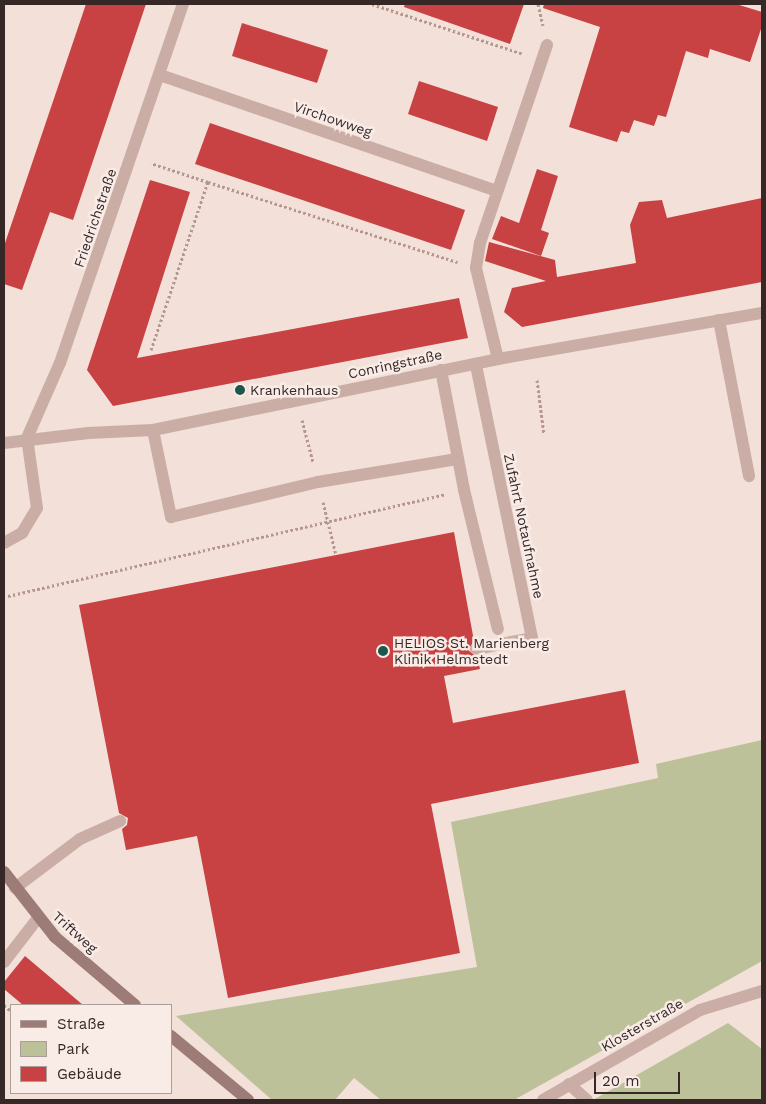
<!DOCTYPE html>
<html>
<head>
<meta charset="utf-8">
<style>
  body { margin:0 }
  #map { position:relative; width:766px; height:1104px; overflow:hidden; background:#f2e0d9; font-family:"Work Sans",sans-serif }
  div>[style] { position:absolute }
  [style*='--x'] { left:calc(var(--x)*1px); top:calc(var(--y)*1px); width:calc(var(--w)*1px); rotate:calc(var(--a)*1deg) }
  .green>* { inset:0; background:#bdc199 }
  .building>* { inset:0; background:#c84143 }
  .path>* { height:3px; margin-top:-1.5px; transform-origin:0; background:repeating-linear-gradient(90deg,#b6968f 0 2.5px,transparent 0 5px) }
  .lane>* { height:12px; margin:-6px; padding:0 6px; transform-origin:6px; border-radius:6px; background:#caada5 }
  .street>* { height:12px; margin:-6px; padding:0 6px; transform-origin:6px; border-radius:6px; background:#caada5 }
  .secondary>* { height:12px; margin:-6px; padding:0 6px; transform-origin:6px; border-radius:6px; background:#9d7b77 }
  .dots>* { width:14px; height:14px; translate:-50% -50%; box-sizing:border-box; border:2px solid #f9ebe6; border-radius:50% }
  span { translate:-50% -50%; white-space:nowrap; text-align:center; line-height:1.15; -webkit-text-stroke:5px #f9ebe6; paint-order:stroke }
  .street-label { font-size:14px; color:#352827 }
  .poi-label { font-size:14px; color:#352827 }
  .left { translate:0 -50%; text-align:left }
  .frame { position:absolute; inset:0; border:5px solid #352827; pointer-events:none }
  .legend { position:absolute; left:10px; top:1004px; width:162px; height:90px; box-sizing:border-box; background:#f9ebe6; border:1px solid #ab9d9a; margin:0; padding:6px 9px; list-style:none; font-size:15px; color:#352827 }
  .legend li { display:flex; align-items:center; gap:10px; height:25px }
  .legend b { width:25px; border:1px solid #ab9d9a }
  .scale { position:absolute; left:594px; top:1072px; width:86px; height:22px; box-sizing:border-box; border:2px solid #352827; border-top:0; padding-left:6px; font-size:15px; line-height:18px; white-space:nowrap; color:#352827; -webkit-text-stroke:4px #f9ebe6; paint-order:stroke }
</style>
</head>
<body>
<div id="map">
  <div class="green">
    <div style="clip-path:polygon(762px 740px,762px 961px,514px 1100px,381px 1100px,354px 1078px,335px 1100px,272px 1100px,176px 1016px,477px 967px,451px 822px,658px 778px,656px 764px)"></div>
    <div style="clip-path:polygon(728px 1023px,762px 1049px,762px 1100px,593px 1100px)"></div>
  </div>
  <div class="building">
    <div style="clip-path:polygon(86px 4px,146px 4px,73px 220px,50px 212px,22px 290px,4px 284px,4px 246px)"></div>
    <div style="clip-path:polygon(405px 4px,524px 4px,510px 44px,404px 7px)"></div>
    <div style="clip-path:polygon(544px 4px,736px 4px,762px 12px,762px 26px,750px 62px,710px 49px,708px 58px,686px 51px,666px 117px,658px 115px,654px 126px,634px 120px,629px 133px,621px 131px,617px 142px,569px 127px,600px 27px,543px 8px)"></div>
    <div style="clip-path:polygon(242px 23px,328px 50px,317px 83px,232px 56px)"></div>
    <div style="clip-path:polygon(419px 81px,498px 107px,487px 141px,408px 114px)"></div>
    <div style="clip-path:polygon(210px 123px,465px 210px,451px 250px,195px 164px)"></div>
    <div style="clip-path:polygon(537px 169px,558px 176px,541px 230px,549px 233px,541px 256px,492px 239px,501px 216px,519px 223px)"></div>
    <div style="clip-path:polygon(150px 180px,190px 192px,137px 358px,459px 298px,468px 338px,113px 406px,87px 370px)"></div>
    <div style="clip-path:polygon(762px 198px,762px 282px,522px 327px,504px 312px,512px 288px,546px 281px,485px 261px,489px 242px,555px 260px,557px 277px,636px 263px,630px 225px,639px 202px,662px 200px,667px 218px)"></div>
    <div style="clip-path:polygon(454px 532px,474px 641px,468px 650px,477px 657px,480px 669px,444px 676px,453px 723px,625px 690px,639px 763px,431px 804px,460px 953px,228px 998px,197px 836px,126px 850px,122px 829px,127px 825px,128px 818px,119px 813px,79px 605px)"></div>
    <div style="clip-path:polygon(25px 956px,83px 1005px,23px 1005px,4px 989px,4px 982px)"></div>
  </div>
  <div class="path">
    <div style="--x:372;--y:4;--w:159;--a:18.3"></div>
    <div style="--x:538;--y:4;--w:22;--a:77"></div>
    <div style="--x:208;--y:182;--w:262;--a:17.8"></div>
    <div style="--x:151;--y:350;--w:177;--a:-71.3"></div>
    <div style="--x:208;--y:182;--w:60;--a:-161.6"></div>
    <div style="--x:537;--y:380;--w:55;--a:82.7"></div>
    <div style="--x:302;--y:420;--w:43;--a:75.3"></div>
    <div style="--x:323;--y:502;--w:55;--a:76.2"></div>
    <div style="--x:8;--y:596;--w:449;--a:-13.1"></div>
    <div style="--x:4;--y:1005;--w:9;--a:41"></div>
  </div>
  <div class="lane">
    <div style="--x:719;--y:320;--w:159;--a:79.1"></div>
    <div style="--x:441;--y:370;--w:122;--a:79.1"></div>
    <div style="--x:464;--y:490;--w:143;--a:76.3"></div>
    <div style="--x:153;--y:430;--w:89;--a:78.3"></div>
    <div style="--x:171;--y:517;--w:151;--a:-13.4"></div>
    <div style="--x:318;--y:482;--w:141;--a:-9.4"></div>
    <div style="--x:4;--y:543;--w:21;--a:-29"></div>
    <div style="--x:22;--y:533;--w:29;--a:-59"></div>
    <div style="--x:37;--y:508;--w:71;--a:-98.1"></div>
    <div style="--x:476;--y:649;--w:57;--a:-11.1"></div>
    <div style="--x:532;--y:638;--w:280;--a:-101.6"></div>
    <div style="--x:15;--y:888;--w:81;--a:-37"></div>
    <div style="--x:80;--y:839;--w:44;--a:-24.2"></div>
    <div style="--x:569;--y:1084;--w:24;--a:42"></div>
  </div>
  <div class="street">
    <div style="--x:160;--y:75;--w:356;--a:19"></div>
    <div style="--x:498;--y:359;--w:94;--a:-103.6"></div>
    <div style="--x:476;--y:268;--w:25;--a:-81"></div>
    <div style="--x:480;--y:243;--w:209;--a:-71.3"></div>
    <div style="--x:27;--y:438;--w:82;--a:-66.3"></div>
    <div style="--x:60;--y:363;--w:379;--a:-71.1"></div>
    <div style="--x:4;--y:443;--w:85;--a:-6.8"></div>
    <div style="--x:88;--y:433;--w:65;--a:-2.6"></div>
    <div style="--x:153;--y:430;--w:352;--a:-11.6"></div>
    <div style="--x:498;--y:359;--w:268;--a:-9.9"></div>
    <div style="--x:4;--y:962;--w:56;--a:-52.3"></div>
    <div style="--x:543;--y:1100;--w:181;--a:-29.8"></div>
    <div style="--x:700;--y:1010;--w:65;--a:-17"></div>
  </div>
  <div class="secondary">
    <div style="--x:4;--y:872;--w:83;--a:51.9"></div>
    <div style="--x:55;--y:937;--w:105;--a:40.4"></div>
    <div style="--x:171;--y:1036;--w:100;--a:39.7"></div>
  </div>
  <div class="dots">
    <div style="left:240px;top:390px;background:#1c574c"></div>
    <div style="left:383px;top:651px;background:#1c574c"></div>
  </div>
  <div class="street-label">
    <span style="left:333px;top:119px;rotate:19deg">Virchowweg</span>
    <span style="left:95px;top:218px;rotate:-71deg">Friedrichstraße</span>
    <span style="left:395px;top:364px;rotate:-12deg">Conringstraße</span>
    <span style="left:524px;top:526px;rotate:78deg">Zufahrt Notaufnahme</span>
    <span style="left:75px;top:932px;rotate:42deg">Triftweg</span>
    <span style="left:642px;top:1025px;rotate:-30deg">Klosterstraße</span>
  </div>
  <div class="poi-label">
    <span class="left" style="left:250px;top:390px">Krankenhaus</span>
    <span class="left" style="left:394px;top:651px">HELIOS St. Marienberg<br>Klinik Helmstedt</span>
  </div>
  <div class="frame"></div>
  <ul class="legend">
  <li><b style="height:6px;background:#9d7b77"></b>Straße</li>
  <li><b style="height:14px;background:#bdc199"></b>Park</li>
  <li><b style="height:14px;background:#c84143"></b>Gebäude</li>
  </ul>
  <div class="scale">20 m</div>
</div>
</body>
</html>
